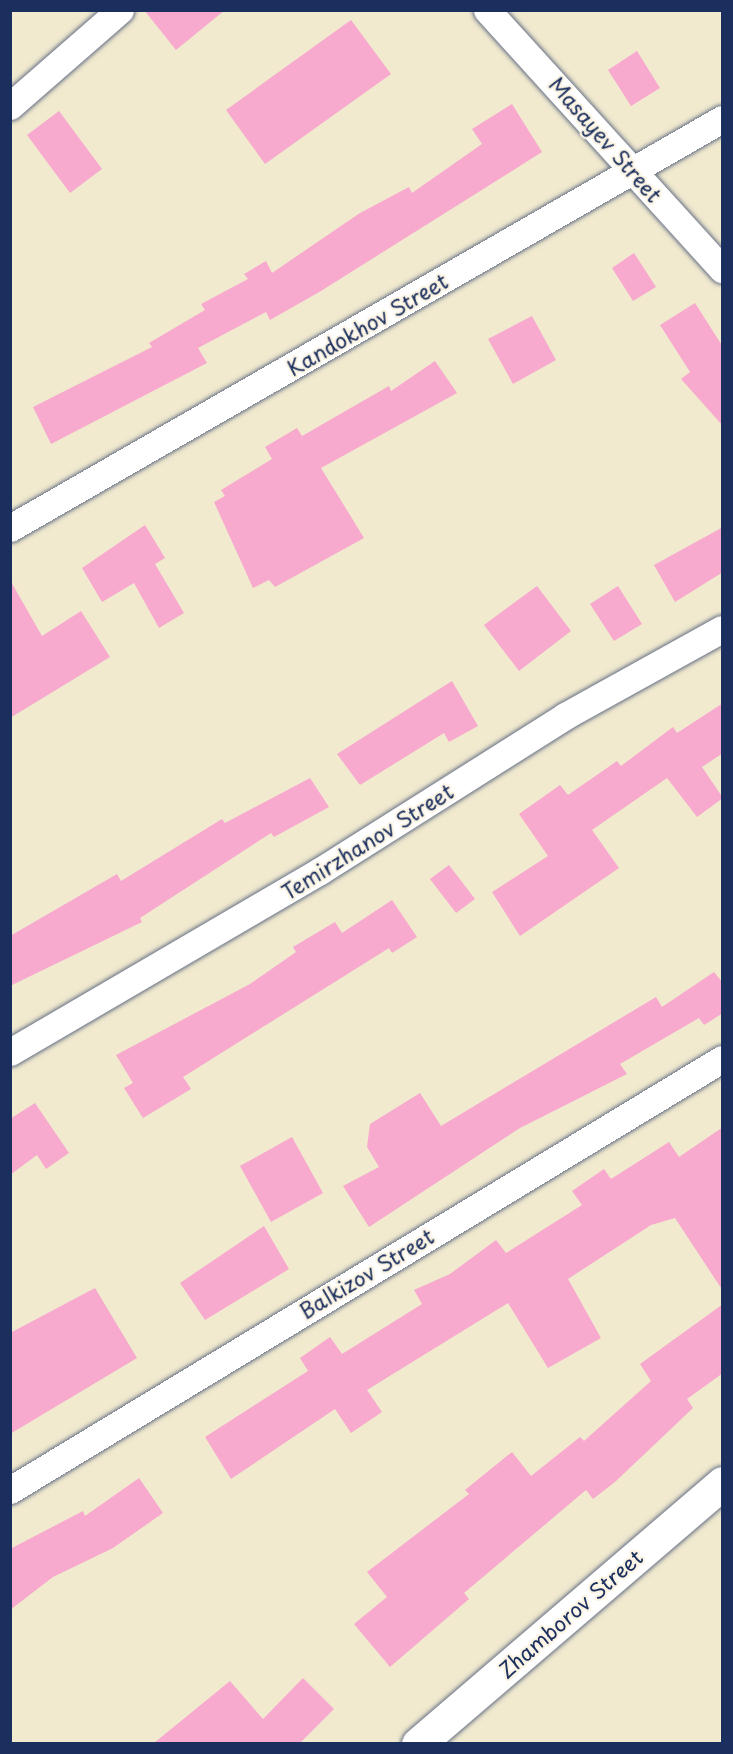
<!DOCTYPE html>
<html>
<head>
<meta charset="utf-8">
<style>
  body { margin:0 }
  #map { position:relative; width:733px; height:1754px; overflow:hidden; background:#f1eacf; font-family:"Playpen Sans",sans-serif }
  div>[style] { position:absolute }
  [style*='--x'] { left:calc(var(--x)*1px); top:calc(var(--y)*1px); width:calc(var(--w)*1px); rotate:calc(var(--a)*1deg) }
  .building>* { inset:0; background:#f7a9ce }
  .roads { filter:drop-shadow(0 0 2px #667086) drop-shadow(0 0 2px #667086) }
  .minor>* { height:27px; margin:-13.5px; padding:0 13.5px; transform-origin:13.5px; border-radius:13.5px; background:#fff }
  .tertiary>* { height:33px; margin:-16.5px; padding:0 16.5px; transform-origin:16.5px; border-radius:16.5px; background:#fff }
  span { translate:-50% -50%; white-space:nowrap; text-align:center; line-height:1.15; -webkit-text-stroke:4.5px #fcf5e5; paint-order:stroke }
  .street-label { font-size:21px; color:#1b2f5e }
  .frame { position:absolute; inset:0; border:12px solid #1b2f5e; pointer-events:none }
</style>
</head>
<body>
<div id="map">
  <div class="building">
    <div style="clip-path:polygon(144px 10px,225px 10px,176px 50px)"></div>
    <div style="clip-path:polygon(351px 20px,391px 74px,265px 164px,226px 110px)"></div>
    <div style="clip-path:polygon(637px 51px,660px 88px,631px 106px,608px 70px)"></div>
    <div style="clip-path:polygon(512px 104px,542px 152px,321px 291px,270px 320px,266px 312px,198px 348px,207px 363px,51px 444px,33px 407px,152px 347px,149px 343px,205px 310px,201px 304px,248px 279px,244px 274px,266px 261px,272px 273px,360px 213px,409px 187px,412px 193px,482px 144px,472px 129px)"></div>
    <div style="clip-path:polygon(59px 111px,102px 169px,70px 193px,27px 135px)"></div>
    <div style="clip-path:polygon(634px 253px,656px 287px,633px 301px,612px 268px)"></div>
    <div style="clip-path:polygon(695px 303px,723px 347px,723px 426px,681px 379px,690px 372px,660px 325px)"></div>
    <div style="clip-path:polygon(532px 316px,556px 360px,513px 384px,488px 339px)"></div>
    <div style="clip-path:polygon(435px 361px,457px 393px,321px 468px,364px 538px,275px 587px,269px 580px,253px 588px,214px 502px,225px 496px,221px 490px,272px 459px,265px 447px,297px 428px,302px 436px,389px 386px,391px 391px)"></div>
    <div style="clip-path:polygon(145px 525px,165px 558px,155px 564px,184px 613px,159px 628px,134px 583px,102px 602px,82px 568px)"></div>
    <div style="clip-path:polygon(723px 527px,723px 572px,675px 602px,654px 565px)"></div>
    <div style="clip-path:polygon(10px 580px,42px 636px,81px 611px,110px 657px,10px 718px)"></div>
    <div style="clip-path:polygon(537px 586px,571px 631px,519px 671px,484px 625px)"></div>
    <div style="clip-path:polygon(618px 586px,642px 624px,614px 641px,590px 604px)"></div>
    <div style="clip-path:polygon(452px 681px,478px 726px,449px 742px,444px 733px,360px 785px,337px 754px)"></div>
    <div style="clip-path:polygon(723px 703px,723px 753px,702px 767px,723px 798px,697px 817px,667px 778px,592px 830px,619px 868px,520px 936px,492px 892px,548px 856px,519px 814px,560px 785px,568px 795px,617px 761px,621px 766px,673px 727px,677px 733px)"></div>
    <div style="clip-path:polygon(310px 778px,329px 807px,274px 837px,271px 833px,140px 918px,142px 922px,10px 986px,10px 936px,117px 874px,121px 881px,222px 819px,225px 823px)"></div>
    <div style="clip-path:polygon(449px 865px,475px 899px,456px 913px,430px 879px)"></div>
    <div style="clip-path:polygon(392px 900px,417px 937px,392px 953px,389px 948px,183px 1077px,191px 1089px,143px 1118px,124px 1088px,133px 1083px,116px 1055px,250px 984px,296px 952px,293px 947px,335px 922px,342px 933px)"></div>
    <div style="clip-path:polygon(714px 972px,723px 983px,723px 1013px,704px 1025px,699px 1018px,620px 1064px,627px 1074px,520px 1128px,369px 1227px,343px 1186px,379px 1167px,367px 1147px,370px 1124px,420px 1093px,441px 1126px,656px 997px,662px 1007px)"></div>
    <div style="clip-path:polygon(35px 1103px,69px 1153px,46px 1169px,37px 1155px,10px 1175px,10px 1119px)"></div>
    <div style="clip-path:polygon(723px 1127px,723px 1291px,675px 1218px,651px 1225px,568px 1279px,601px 1338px,548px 1368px,508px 1303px,367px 1390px,382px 1412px,351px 1433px,335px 1409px,231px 1479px,205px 1437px,308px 1371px,300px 1358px,330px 1337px,342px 1354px,422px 1304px,414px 1290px,450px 1274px,496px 1240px,506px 1253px,582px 1205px,572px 1191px,604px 1169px,611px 1179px,669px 1142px,679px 1157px)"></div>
    <div style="clip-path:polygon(292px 1137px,323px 1193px,271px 1222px,240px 1166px)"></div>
    <div style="clip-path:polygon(264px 1226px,289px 1269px,205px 1320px,180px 1283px)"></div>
    <div style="clip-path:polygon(95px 1288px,137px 1358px,10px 1434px,10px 1333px)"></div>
    <div style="clip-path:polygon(723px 1304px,723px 1373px,687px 1399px,693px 1408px,615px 1482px,593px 1499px,586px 1490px,464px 1593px,469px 1599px,390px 1667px,354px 1624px,387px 1597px,367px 1572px,469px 1494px,465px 1490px,512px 1452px,531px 1476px,580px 1437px,584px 1441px,651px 1381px,640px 1364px)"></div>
    <div style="clip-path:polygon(139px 1478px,163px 1513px,113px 1548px,53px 1577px,10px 1610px,10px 1549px,83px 1511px,85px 1516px)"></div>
    <div style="clip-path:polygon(303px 1678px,334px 1709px,300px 1743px,154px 1743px,230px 1681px,263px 1719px)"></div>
  </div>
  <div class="roads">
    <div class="minor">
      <div style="--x:487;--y:10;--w:350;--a:47.8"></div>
      <div style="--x:10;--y:106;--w:146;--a:-41.1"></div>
      <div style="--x:10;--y:528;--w:821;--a:-29.87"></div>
      <div style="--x:10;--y:1052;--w:359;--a:-30.3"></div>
      <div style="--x:320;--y:871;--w:290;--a:-32.3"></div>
      <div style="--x:565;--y:716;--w:179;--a:-29"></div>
      <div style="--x:10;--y:1490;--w:832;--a:-31.19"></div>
    </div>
    <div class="tertiary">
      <div style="--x:418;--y:1744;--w:401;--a:-40.6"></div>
    </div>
  </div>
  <div class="street-label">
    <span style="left:606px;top:139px;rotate:49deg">Masayev Street</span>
    <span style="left:367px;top:324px;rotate:-30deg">Kandokhov Street</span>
    <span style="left:367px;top:841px;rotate:-32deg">Temirzhanov Street</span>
    <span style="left:366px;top:1273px;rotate:-31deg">Balkizov Street</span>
    <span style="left:570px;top:1613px;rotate:-41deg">Zhamborov Street</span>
  </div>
  <div class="frame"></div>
</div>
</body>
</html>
